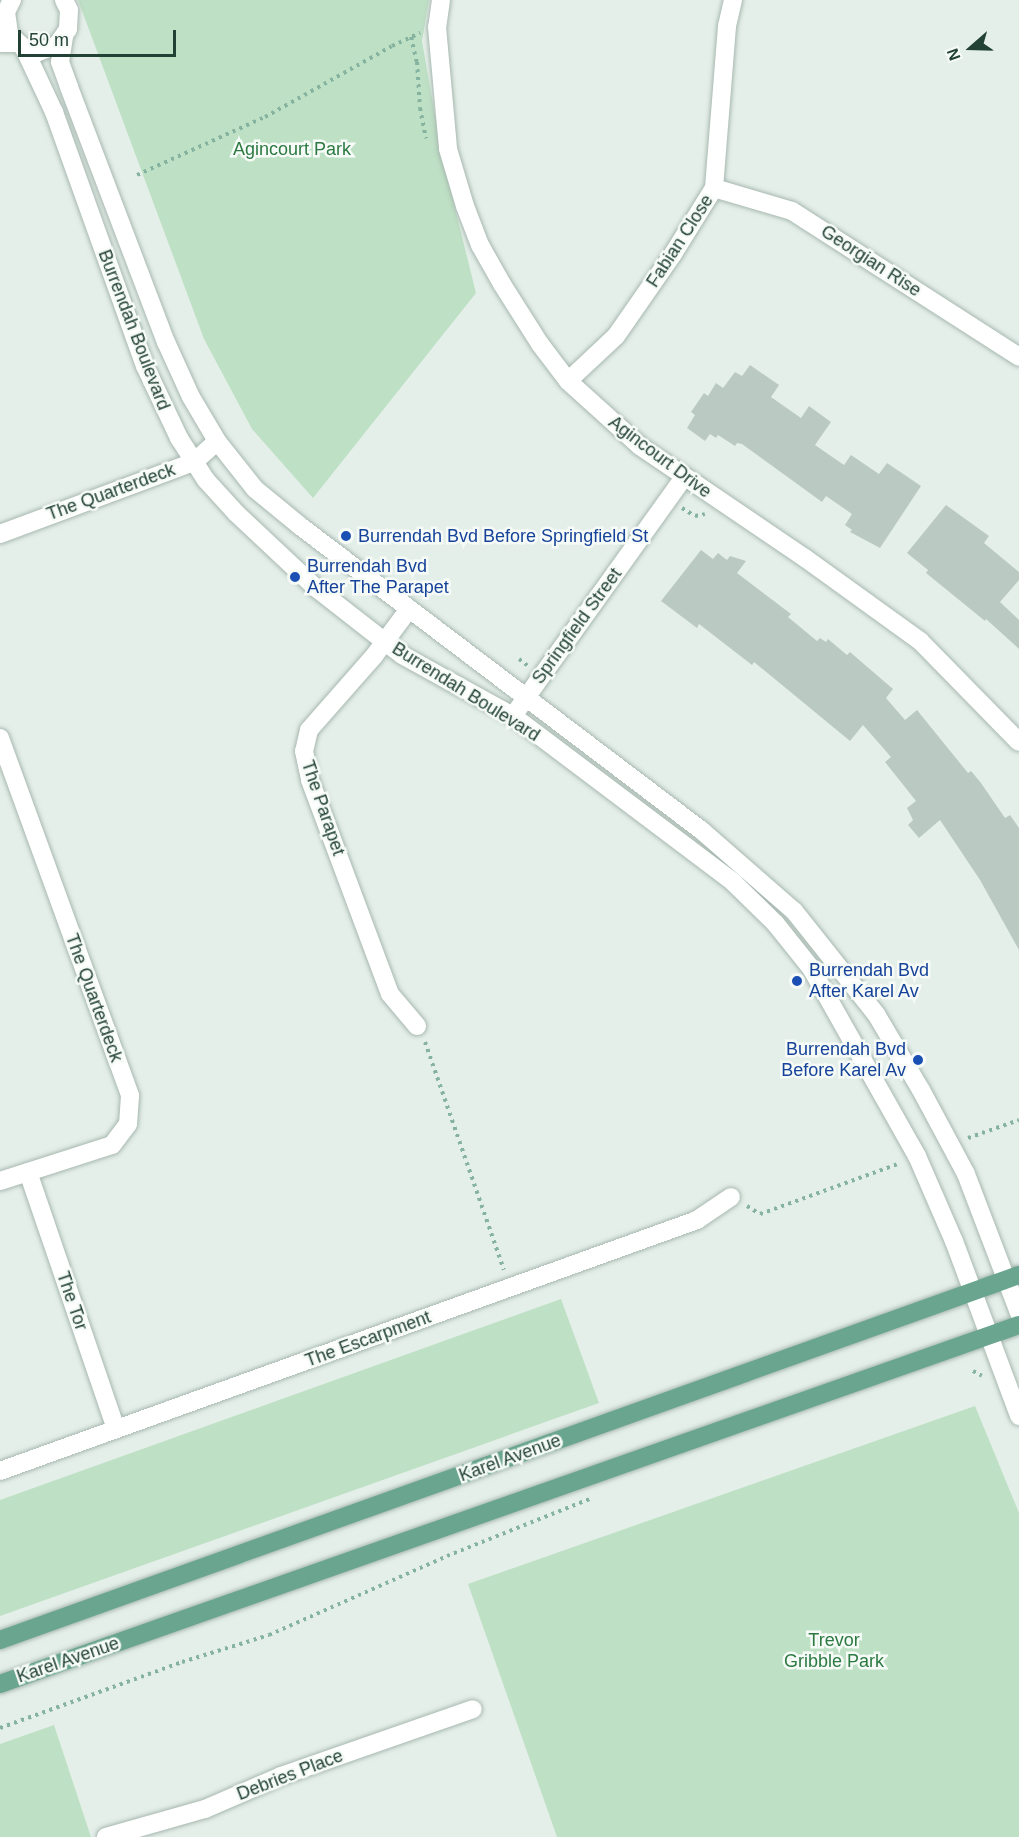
<!DOCTYPE html>
<html>
<head>
<meta charset="utf-8">
<style>
  body { margin:0 }
  #map { position:relative; width:1019px; height:1837px; overflow:hidden; background:#e5efea; font-family:Arial,sans-serif }
  div>[style] { position:absolute }
  [style*='--x'] { left:calc(var(--x)*1px); top:calc(var(--y)*1px); width:calc(var(--w)*1px); rotate:calc(var(--a)*1deg) }
  .green>* { inset:0; background:#bee0c4 }
  .building>* { inset:0; background:#bacac2 }
  .path>* { height:4px; margin-top:-2px; transform-origin:0; background:repeating-linear-gradient(90deg,#85b3a0 0 3px,transparent 0 7.5px) }
  .roads { filter:drop-shadow(0 0 2px #a7b8b0) drop-shadow(0 0 2px #a7b8b0) }
  .minor>* { height:18px; margin:-9px; padding:0 9px; transform-origin:9px; border-radius:9px; background:#fff }
  .tertiary>* { height:18px; margin:-9px; padding:0 9px; transform-origin:9px; border-radius:9px; background:#fff }
  .secondary>* { height:18px; margin:-9px; padding:0 9px; transform-origin:9px; border-radius:9px; background:#fff }
  .primary>* { height:18px; margin:-9px; padding:0 9px; transform-origin:9px; border-radius:9px; background:#69a58f }
  .dots>* { width:16px; height:16px; translate:-50% -50%; box-sizing:border-box; border:3px solid #f6fbf8; border-radius:50% }
  span { translate:-50% -50%; white-space:nowrap; text-align:center; line-height:1.15; -webkit-text-stroke:5px #f6fbf8; paint-order:stroke }
  .park-label { font-size:18px; color:#2c7a42 }
  .street-label { font-size:18px; color:#234236 }
  .transit-label { font-size:18px; color:#164399 }
  .left { translate:0 -50%; text-align:left }
  .right { translate:-100% -50%; text-align:right }
  .north { position:absolute; left:941px; top:18px; width:60px; height:60px; -webkit-text-stroke:4px #f6fbf8; paint-order:stroke; rotate:250deg; font-size:16px; font-weight:700; line-height:24px; text-align:center; color:#234236 }
  .north::after { content:''; display:block; margin:auto; width:21px; height:27px; background:#234236; clip-path:polygon(50% 0,100% 100%,50% 72%,0 100%) }
  .scale { position:absolute; left:18px; top:30px; width:158px; height:27px; box-sizing:border-box; border:3px solid #234236; border-top:0; padding-left:8px; font-size:18px; line-height:21px; white-space:nowrap; color:#234236; -webkit-text-stroke:4px #f6fbf8; paint-order:stroke }
</style>
</head>
<body>
<div id="map">
  <div class="green">
    <div style="clip-path:polygon(78px 0,429px 0,422px 41px,442px 156px,476px 293px,313px 498px,252px 429px,204px 339px)"></div>
    <div style="clip-path:polygon(561px 1299px,599px 1403px,0 1616px,0 1500px)"></div>
    <div style="clip-path:polygon(975px 1406px,1019px 1513px,1019px 1837px,557px 1837px,468px 1584px)"></div>
    <div style="clip-path:polygon(54px 1725px,91px 1837px,0 1837px,0 1744px)"></div>
  </div>
  <div class="building">
    <div style="clip-path:polygon(750px 365px,779px 385px,771px 397px,801px 418px,809px 406px,831px 422px,815px 445px,844px 465px,851px 455px,879px 474px,887px 463px,921px 486px,880px 548px,850px 532px,852px 530px,845px 525px,852px 514px,826px 496px,822px 502px,742px 444px,737px 443px,735px 446px,718px 435px,716px 438px,710px 434px,705px 441px,687px 428px,695px 415px,691px 412px,704px 393px,708px 396px,716px 383px,723px 388px,735px 372px,742px 376px)"></div>
    <div style="clip-path:polygon(946px 505px,989px 536px,984px 543px,1019px 572px,1019px 580px,1000px 602px,1019px 620px,1019px 649px,986px 619px,985px 621px,926px 573px,928px 570px,907px 553px)"></div>
    <div style="clip-path:polygon(701px 550px,713px 559px,718px 553px,727px 560px,730px 556px,746px 561px,737px 573px,791px 614px,788px 617px,817px 641px,820px 638px,826px 642px,828px 639px,847px 655px,850px 652px,893px 689px,886px 698px,905px 720px,917px 710px,968px 773px,971px 771px,981px 783px,1005px 818px,1010px 815px,1019px 828px,1019px 950px,980px 880px,940px 820px,919px 838px,908px 825px,913px 820px,907px 808px,916px 801px,885px 762px,891px 757px,863px 725px,850px 741px,754px 662px,752px 665px,699px 624px,697px 628px,661px 601px)"></div>
  </div>
  <div class="path">
    <div style="--x:411;--y:37;--w:26;--a:77"></div>
    <div style="--x:417;--y:62;--w:46;--a:86.3"></div>
    <div style="--x:420;--y:108;--w:31;--a:79"></div>
    <div style="--x:137;--y:175;--w:141;--a:-24.4"></div>
    <div style="--x:265;--y:117;--w:145;--a:-29.2"></div>
    <div style="--x:392;--y:46;--w:31;--a:-25"></div>
    <div style="--x:682;--y:508;--w:15;--a:32"></div>
    <div style="--x:695;--y:516;--w:10;--a:-11"></div>
    <div style="--x:519;--y:659;--w:11;--a:38"></div>
    <div style="--x:425;--y:1042;--w:241;--a:70.9"></div>
    <div style="--x:968;--y:1138;--w:54;--a:-19.4"></div>
    <div style="--x:747;--y:1206;--w:15;--a:32"></div>
    <div style="--x:760;--y:1214;--w:147;--a:-19.9"></div>
    <div style="--x:973;--y:1371;--w:10;--a:29"></div>
    <div style="--x:0;--y:1728;--w:194;--a:-19.9"></div>
    <div style="--x:182;--y:1662;--w:91;--a:-17.2"></div>
    <div style="--x:269;--y:1635;--w:195;--a:-23.9"></div>
    <div style="--x:447;--y:1556;--w:156;--a:-21.8"></div>
  </div>
  <div class="roads">
    <div class="minor">
      <div style="--x:441;--y:0;--w:27;--a:98"></div>
      <div style="--x:437;--y:27;--w:122;--a:84.8"></div>
      <div style="--x:448;--y:149;--w:59;--a:73.4"></div>
      <div style="--x:465;--y:206;--w:42;--a:69"></div>
      <div style="--x:480;--y:245;--w:45;--a:60.6"></div>
      <div style="--x:502;--y:284;--w:71;--a:57.7"></div>
      <div style="--x:540;--y:344;--w:46;--a:52.9"></div>
      <div style="--x:568;--y:381;--w:97;--a:42.1"></div>
      <div style="--x:640;--y:446;--w:199;--a:34.2"></div>
      <div style="--x:805;--y:558;--w:142;--a:35.8"></div>
      <div style="--x:920;--y:641;--w:141;--a:45.6"></div>
      <div style="--x:714;--y:188;--w:81;--a:16.4"></div>
      <div style="--x:792;--y:211;--w:270;--a:32.7"></div>
      <div style="--x:568;--y:381;--w:66;--a:-43.2"></div>
      <div style="--x:616;--y:336;--w:100;--a:-55.2"></div>
      <div style="--x:673;--y:254;--w:78;--a:-58.2"></div>
      <div style="--x:714;--y:188;--w:163;--a:-85.4"></div>
      <div style="--x:727;--y:26;--w:27;--a:-77"></div>
      <div style="--x:0;--y:534;--w:207;--a:-20.4"></div>
      <div style="--x:194;--y:462;--w:31;--a:-42"></div>
      <div style="--x:409;--y:609;--w:59;--a:126.7"></div>
      <div style="--x:374;--y:656;--w:98;--a:131.3"></div>
      <div style="--x:309;--y:730;--w:22;--a:103"></div>
      <div style="--x:304;--y:751;--w:30;--a:78"></div>
      <div style="--x:310;--y:780;--w:228;--a:69.5"></div>
      <div style="--x:390;--y:994;--w:42;--a:49.8"></div>
      <div style="--x:513;--y:716;--w:294;--a:-54.4"></div>
      <div style="--x:0;--y:738;--w:381;--a:70"></div>
      <div style="--x:130;--y:1096;--w:28;--a:94"></div>
      <div style="--x:128;--y:1124;--w:26;--a:127"></div>
      <div style="--x:112;--y:1145;--w:118;--a:162.2"></div>
      <div style="--x:28;--y:1172;--w:272;--a:71.1"></div>
      <div style="--x:0;--y:1471;--w:741;--a:-19.8"></div>
      <div style="--x:697;--y:1220;--w:41;--a:-34.1"></div>
      <div style="--x:106;--y:1837;--w:103;--a:-15.8"></div>
      <div style="--x:205;--y:1809;--w:83;--a:-23.5"></div>
      <div style="--x:281;--y:1776;--w:203;--a:-19.2"></div>
    </div>
    <div class="tertiary">
      <div style="--x:0;--y:43;--w:16;--a:0"></div>
    </div>
    <div class="secondary">
      <div style="--x:12;--y:0;--w:13;--a:117"></div>
      <div style="--x:6;--y:12;--w:22;--a:82"></div>
      <div style="--x:9;--y:34;--w:21;--a:43"></div>
      <div style="--x:24;--y:48;--w:15;--a:16"></div>
      <div style="--x:38;--y:52;--w:20;--a:-20"></div>
      <div style="--x:57;--y:45;--w:19;--a:-55"></div>
      <div style="--x:68;--y:29;--w:19;--a:-87"></div>
      <div style="--x:69;--y:10;--w:11;--a:-117"></div>
      <div style="--x:64;--y:37;--w:25;--a:99"></div>
      <div style="--x:60;--y:62;--w:27;--a:70"></div>
      <div style="--x:69;--y:87;--w:273;--a:69.2"></div>
      <div style="--x:166;--y:342;--w:60;--a:65.6"></div>
      <div style="--x:191;--y:397;--w:51;--a:59.4"></div>
      <div style="--x:217;--y:441;--w:61;--a:51.6"></div>
      <div style="--x:255;--y:489;--w:58;--a:39.4"></div>
      <div style="--x:300;--y:526;--w:503;--a:37.17"></div>
      <div style="--x:701;--y:830;--w:123;--a:41.1"></div>
      <div style="--x:794;--y:911;--w:132;--a:51.5"></div>
      <div style="--x:876;--y:1014;--w:88;--a:59.4"></div>
      <div style="--x:921;--y:1090;--w:95;--a:61.8"></div>
      <div style="--x:966;--y:1174;--w:149;--a:69.1"></div>
      <div style="--x:24;--y:48;--w:71;--a:64.9"></div>
      <div style="--x:54;--y:112;--w:270;--a:70.3"></div>
      <div style="--x:145;--y:366;--w:80;--a:64.7"></div>
      <div style="--x:179;--y:438;--w:50;--a:57.3"></div>
      <div style="--x:206;--y:480;--w:45;--a:47.7"></div>
      <div style="--x:236;--y:513;--w:110;--a:43.2"></div>
      <div style="--x:316;--y:588;--w:88;--a:38"></div>
      <div style="--x:385;--y:642;--w:21;--a:37"></div>
      <div style="--x:402;--y:655;--w:127;--a:28.8"></div>
      <div style="--x:513;--y:716;--w:276;--a:37"></div>
      <div style="--x:733;--y:882;--w:59;--a:44.3"></div>
      <div style="--x:775;--y:923;--w:58;--a:51.3"></div>
      <div style="--x:811;--y:968;--w:216;--a:60.6"></div>
      <div style="--x:917;--y:1156;--w:93;--a:66.5"></div>
      <div style="--x:954;--y:1241;--w:187;--a:69.6"></div>
    </div>
    <div class="primary">
      <div style="--x:0;--y:1640;--w:1082;--a:-19.71"></div>
      <div style="--x:0;--y:1684;--w:1080;--a:-19.41"></div>
    </div>
  </div>
  <div class="dots">
    <div style="left:346px;top:536px;background:#1a4fb4"></div>
    <div style="left:295px;top:577px;background:#1a4fb4"></div>
    <div style="left:797px;top:981px;background:#1a4fb4"></div>
    <div style="left:918px;top:1060px;background:#1a4fb4"></div>
  </div>
  <div class="park-label">
    <span style="left:292px;top:149px">Agincourt Park</span>
    <span style="left:834px;top:1651px">Trevor<br>Gribble Park</span>
  </div>
  <div class="street-label">
    <span style="left:680px;top:241px;rotate:-57deg">Fabian Close</span>
    <span style="left:871px;top:261px;rotate:33deg">Georgian Rise</span>
    <span style="left:134px;top:330px;rotate:69deg">Burrendah Boulevard</span>
    <span style="left:660px;top:457px;rotate:37deg">Agincourt Drive</span>
    <span style="left:111px;top:492px;rotate:-20deg">The Quarterdeck</span>
    <span style="left:577px;top:626px;rotate:-54deg">Springfield Street</span>
    <span style="left:466px;top:692px;rotate:32deg">Burrendah Boulevard</span>
    <span style="left:323px;top:808px;rotate:71deg">The Parapet</span>
    <span style="left:94px;top:998px;rotate:70deg">The Quarterdeck</span>
    <span style="left:72px;top:1301px;rotate:71deg">The Tor</span>
    <span style="left:368px;top:1339px;rotate:-20deg">The Escarpment</span>
    <span style="left:510px;top:1458px;rotate:-20deg">Karel Avenue</span>
    <span style="left:68px;top:1660px;rotate:-19deg">Karel Avenue</span>
    <span style="left:290px;top:1775px;rotate:-21deg">Debries Place</span>
  </div>
  <div class="transit-label">
    <span class="left" style="left:358px;top:536px">Burrendah Bvd Before Springfield St</span>
    <span class="left" style="left:307px;top:577px">Burrendah Bvd<br>After The Parapet</span>
    <span class="left" style="left:809px;top:981px">Burrendah Bvd<br>After Karel Av</span>
    <span class="right" style="left:906px;top:1060px">Burrendah Bvd<br>Before Karel Av</span>
  </div>
  <div class="north">N</div>
  <div class="scale">50 m</div>
</div>
</body>
</html>
